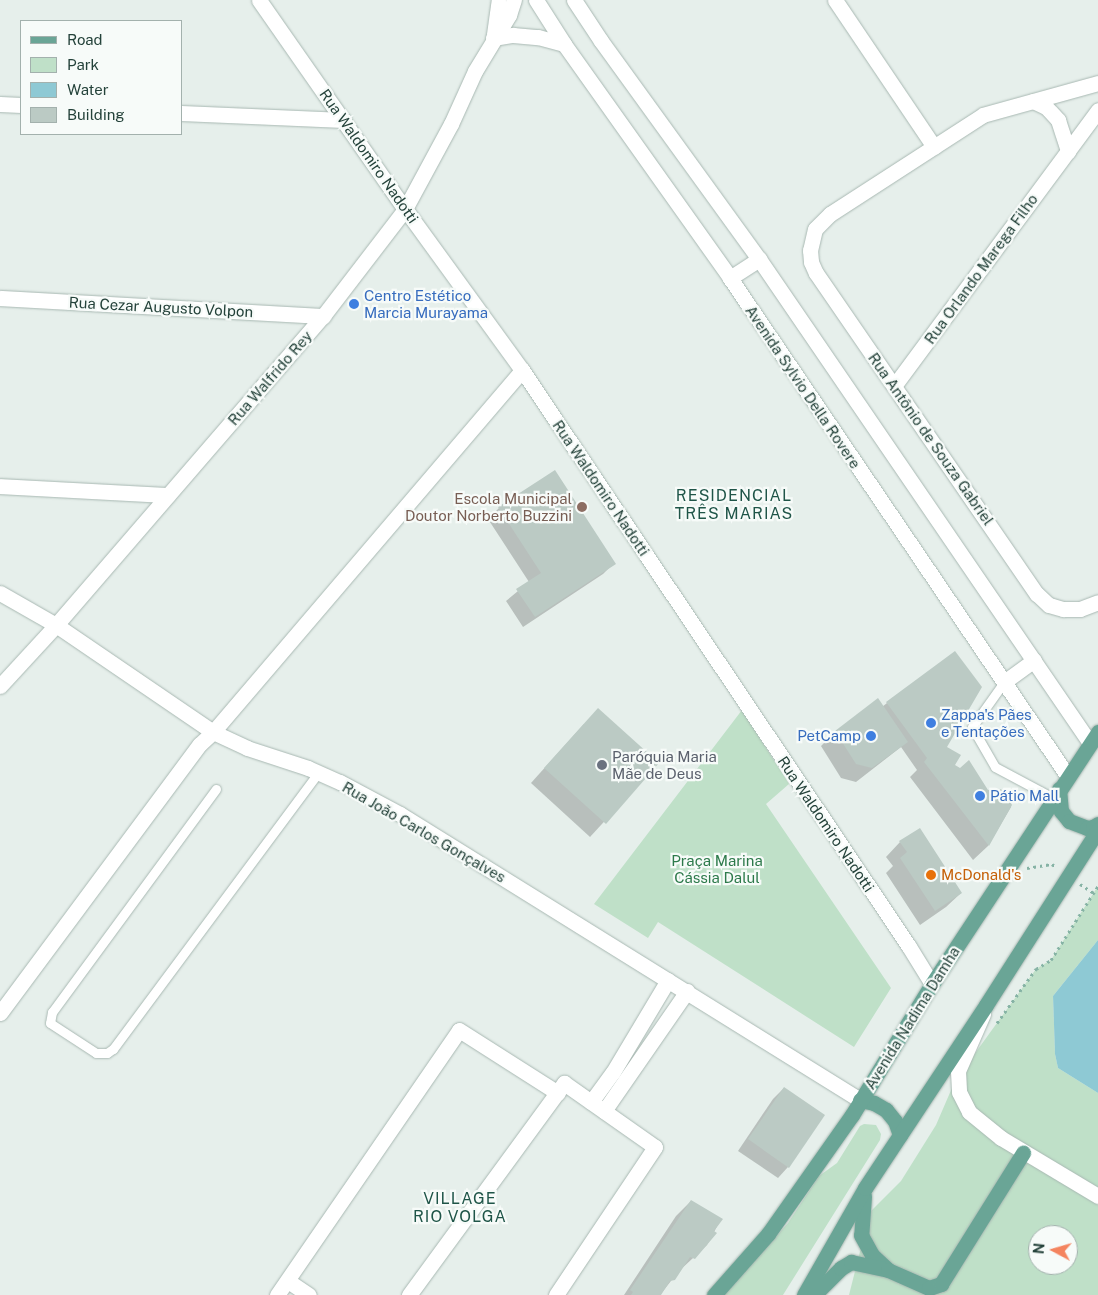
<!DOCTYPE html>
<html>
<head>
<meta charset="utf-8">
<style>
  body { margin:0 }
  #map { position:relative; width:1098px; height:1295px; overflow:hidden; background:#e6efeb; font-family:"Public Sans",sans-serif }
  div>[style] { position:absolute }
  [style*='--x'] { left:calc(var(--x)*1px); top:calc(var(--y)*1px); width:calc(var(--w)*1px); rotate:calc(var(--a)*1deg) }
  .green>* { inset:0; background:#bfe0c8 }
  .water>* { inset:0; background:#8ec9d4 }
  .shadow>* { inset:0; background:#0003 }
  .building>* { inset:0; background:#bbcac4 }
  .path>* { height:3px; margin-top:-1.5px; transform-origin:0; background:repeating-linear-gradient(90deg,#86b3a5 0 2.5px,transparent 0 6.5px) }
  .roads { filter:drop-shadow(0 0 1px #a8b8b2) drop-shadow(0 0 1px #a8b8b2) }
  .lane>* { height:9px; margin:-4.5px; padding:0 4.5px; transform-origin:4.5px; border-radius:4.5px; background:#fff }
  .street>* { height:15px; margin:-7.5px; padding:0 7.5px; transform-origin:7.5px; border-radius:7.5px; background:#fff }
  .secondary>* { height:15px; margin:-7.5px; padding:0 7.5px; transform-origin:7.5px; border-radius:7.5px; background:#fff }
  .primary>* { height:15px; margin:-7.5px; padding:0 7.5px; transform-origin:7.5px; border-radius:7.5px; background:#6aa596 }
  .dots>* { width:14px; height:14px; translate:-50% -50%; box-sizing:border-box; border:2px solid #f7fbf9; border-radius:50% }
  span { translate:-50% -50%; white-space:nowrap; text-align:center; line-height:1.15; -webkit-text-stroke:4.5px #f7fbf9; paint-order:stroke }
  .street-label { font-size:15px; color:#24423a }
  .shop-label { font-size:15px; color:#366cbe }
  .left { translate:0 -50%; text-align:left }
  .right { translate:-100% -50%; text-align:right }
  .education-label { font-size:15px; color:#785e54 }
  .worship-label { font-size:15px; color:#5b616d }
  .park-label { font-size:15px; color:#2d7a4b }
  .food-label { font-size:15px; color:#c56008 }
  .neighbourhood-label { font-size:16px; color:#1f5548; letter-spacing:1px }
  .legend { position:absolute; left:20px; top:20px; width:162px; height:115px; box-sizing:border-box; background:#f7fbf9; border:1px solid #a3b1ad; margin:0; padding:6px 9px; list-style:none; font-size:15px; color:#24423a }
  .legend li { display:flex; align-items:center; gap:10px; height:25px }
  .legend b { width:25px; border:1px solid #a3b1ad }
  .north { position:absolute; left:1028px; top:1225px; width:50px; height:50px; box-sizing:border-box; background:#f7fbf9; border:1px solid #a3b1ad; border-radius:50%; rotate:276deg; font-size:14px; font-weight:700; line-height:20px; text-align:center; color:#24423a }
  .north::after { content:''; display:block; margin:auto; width:18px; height:22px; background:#f4845f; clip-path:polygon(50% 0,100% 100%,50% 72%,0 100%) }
</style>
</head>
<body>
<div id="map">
  <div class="green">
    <div style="clip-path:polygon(742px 710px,789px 784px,766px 804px,891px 988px,854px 1047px,658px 922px,648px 938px,594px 904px)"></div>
    <div style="clip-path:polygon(evenodd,1098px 886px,1098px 940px,1053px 996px,1055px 1054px,1058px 1068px,1098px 1093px,1098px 1295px,849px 1295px,870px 1212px,901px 1181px,936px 1125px,955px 1081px,1036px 969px,1051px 960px,1098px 886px,1038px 1235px,1068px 1235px,1068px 1265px,1038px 1265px,1038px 1235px)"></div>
    <div style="clip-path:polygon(864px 1124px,876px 1125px,881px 1134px,880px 1140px,783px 1295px,724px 1295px,788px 1223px,819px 1176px,837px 1163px,860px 1126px)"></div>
  </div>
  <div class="water">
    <div style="clip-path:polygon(1098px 940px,1098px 1093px,1058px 1068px,1055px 1054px,1053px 996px)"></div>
  </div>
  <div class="shadow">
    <div style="clip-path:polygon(499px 508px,614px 563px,603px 574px,523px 627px,506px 601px,529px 582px,488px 519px)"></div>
    <div style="clip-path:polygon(877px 700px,882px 707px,887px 703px,946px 746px,953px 766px,988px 791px,1001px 790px,1009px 799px,1011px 807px,988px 846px,973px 860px,910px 777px,917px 770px,901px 747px,856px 782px,841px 778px,821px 746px,835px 732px)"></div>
    <div style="clip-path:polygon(584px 724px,658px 763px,590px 837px,531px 783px)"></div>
    <div style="clip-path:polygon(900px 842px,961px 893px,946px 907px,920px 925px,886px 873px,893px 866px,886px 857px)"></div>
    <div style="clip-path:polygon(784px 1088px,788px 1167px,778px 1178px,738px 1151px,773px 1099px)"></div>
    <div style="clip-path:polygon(691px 1201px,721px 1219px,707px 1245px,678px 1272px,660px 1295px,624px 1295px,676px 1216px)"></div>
  </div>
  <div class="building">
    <div style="clip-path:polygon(555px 470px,616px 564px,535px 617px,516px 589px,541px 573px,498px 507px)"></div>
    <div style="clip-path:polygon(955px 651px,982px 687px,947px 747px,961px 755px,955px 765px,960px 768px,969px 760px,988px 790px,997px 788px,1005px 791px,1012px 805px,989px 846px,924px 762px,927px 758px,886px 702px)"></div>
    <div style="clip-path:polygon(878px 698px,908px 742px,872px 768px,856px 764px,835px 731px)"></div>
    <div style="clip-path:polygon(598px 708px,659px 763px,606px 824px,544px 768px)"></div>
    <div style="clip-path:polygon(920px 828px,962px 893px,935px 911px,900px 858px,907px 852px,899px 841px)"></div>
    <div style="clip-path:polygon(784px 1087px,825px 1115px,789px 1168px,748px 1139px)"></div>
    <div style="clip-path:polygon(691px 1200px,723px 1219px,714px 1231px,717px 1233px,695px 1259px,690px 1257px,675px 1280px,670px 1281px,661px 1295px,631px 1295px,633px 1292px,630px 1290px)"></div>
  </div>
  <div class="path">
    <div style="--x:1027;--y:868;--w:25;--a:-9"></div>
    <div style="--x:1052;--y:864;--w:6;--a:39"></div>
    <div style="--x:1080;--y:884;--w:17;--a:33"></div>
    <div style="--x:997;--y:1023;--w:67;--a:-54.2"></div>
    <div style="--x:1036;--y:969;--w:17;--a:-31"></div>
    <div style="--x:1051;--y:960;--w:88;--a:-57.6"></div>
  </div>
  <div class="roads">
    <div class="lane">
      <div style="--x:1004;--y:682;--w:55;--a:125.4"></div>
      <div style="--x:972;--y:727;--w:46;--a:60.1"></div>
      <div style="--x:995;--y:767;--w:66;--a:28.1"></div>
      <div style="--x:216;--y:789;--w:277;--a:126.3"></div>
      <div style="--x:52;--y:1012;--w:11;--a:100"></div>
      <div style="--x:50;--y:1023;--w:55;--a:33.1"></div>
      <div style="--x:96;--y:1053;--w:11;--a:0"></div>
      <div style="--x:107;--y:1053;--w:7;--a:-34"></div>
      <div style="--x:113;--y:1049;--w:344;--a:-53.4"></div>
    </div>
    <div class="street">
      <div style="--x:259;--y:0;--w:255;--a:55.1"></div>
      <div style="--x:405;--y:209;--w:199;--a:54"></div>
      <div style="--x:522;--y:370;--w:693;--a:56.13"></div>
      <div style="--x:908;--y:945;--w:46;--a:58.4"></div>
      <div style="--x:835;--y:0;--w:177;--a:56"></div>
      <div style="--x:494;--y:34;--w:34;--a:-82"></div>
      <div style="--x:1098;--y:83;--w:119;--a:164.5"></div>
      <div style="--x:983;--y:115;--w:182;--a:147.1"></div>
      <div style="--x:830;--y:214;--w:21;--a:135"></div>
      <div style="--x:815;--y:229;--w:22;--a:103"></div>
      <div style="--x:810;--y:250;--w:12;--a:85"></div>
      <div style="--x:811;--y:262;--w:12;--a:66"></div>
      <div style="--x:816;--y:273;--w:390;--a:55.5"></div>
      <div style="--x:1037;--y:594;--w:16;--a:43"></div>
      <div style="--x:1049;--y:605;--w:15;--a:16"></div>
      <div style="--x:1063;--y:609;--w:17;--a:0"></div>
      <div style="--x:1080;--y:609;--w:19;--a:-21"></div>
      <div style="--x:1033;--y:101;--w:14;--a:25"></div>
      <div style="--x:1046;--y:107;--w:18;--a:47"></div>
      <div style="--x:1058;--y:120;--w:33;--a:72"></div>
      <div style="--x:0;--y:104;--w:21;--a:3"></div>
      <div style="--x:181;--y:113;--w:163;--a:2.5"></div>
      <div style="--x:0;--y:298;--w:324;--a:3.2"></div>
      <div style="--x:894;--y:386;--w:343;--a:-53.5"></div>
      <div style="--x:0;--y:486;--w:168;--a:3.1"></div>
      <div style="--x:0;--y:686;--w:83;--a:-47.4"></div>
      <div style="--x:56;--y:625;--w:408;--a:-49.2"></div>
      <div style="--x:323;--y:316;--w:135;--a:-52.5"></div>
      <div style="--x:405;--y:209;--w:97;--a:-61.6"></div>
      <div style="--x:451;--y:124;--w:58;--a:-65.6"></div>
      <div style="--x:475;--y:71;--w:66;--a:-58.7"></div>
      <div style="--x:509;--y:15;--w:16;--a:-72"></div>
      <div style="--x:0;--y:1013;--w:335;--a:-53.4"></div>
      <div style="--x:200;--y:744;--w:18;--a:-43"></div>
      <div style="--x:213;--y:732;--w:476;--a:-49.5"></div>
      <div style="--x:591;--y:1102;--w:37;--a:-54"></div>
      <div style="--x:613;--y:1072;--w:107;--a:-59.1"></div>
      <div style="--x:604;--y:1111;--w:146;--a:-55.3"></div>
      <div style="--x:288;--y:1281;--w:25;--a:34"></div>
      <div style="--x:277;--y:1295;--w:321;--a:-55.5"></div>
      <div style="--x:459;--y:1030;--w:117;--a:32.5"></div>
      <div style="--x:409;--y:1295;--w:263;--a:-53.8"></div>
      <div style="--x:564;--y:1083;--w:111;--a:35.1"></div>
      <div style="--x:655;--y:1147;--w:178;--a:123.8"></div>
    </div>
    <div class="secondary">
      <div style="--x:536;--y:0;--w:52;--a:57.5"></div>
      <div style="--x:564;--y:44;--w:287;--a:54.6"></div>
      <div style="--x:730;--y:278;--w:600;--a:55.86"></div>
      <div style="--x:574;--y:0;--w:49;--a:56.6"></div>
      <div style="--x:601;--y:41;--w:269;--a:54.1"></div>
      <div style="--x:759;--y:259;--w:586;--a:55.63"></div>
      <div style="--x:493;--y:38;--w:20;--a:-9"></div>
      <div style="--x:513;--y:35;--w:25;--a:5"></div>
      <div style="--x:538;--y:37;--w:27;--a:15"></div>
      <div style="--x:730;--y:278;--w:35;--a:-33"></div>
      <div style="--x:0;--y:593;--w:64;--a:29.7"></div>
      <div style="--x:56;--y:625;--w:190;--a:34.3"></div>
      <div style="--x:213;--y:732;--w:38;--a:25"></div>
      <div style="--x:247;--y:748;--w:64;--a:18.2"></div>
      <div style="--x:308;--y:768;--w:35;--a:24"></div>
      <div style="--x:340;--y:782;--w:68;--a:28.1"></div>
      <div style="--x:400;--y:814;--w:542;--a:31.87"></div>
      <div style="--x:1004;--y:682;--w:37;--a:-36"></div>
      <div style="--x:983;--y:1014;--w:62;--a:113.7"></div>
      <div style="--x:958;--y:1071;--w:21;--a:87"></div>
      <div style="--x:959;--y:1092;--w:22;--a:63"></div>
      <div style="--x:969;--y:1112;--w:41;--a:39.1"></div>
      <div style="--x:1001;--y:1138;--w:113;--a:30.9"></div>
    </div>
    <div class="primary">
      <div style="--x:1059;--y:789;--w:22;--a:85"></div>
      <div style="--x:1061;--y:811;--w:13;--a:51"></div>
      <div style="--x:1069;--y:821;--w:19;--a:21"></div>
      <div style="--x:1087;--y:828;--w:6;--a:-9"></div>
      <div style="--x:1093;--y:827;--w:6;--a:-31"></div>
      <div style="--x:860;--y:1100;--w:14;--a:12"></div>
      <div style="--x:874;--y:1103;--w:14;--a:30"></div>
      <div style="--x:886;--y:1110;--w:14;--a:51"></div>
      <div style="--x:895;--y:1121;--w:15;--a:70"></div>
      <div style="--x:864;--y:1196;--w:39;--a:94"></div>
      <div style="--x:861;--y:1235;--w:23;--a:61"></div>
      <div style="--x:872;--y:1255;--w:21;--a:43"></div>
      <div style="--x:714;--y:1295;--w:81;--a:-48.5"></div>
      <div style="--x:768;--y:1234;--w:146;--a:-54.8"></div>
      <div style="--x:852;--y:1115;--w:153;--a:-58.6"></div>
      <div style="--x:932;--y:984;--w:302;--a:-56.6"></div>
      <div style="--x:804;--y:1295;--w:123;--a:-60.3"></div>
      <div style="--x:865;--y:1188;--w:219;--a:-56.5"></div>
      <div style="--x:986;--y:1005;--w:208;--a:-57.4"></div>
      <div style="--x:814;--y:1295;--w:38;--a:-45"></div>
      <div style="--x:841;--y:1268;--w:12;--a:-31"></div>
      <div style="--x:851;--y:1262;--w:38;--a:12"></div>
      <div style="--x:888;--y:1270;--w:45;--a:23.7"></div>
      <div style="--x:929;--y:1288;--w:13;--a:-18"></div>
      <div style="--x:941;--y:1284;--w:155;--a:-58"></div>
    </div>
  </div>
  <div class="dots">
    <div style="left:354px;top:304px;background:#3f7fe0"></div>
    <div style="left:582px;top:507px;background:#8d6e63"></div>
    <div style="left:931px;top:723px;background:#3f7fe0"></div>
    <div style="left:871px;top:736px;background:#3f7fe0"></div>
    <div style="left:602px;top:765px;background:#6b7280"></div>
    <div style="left:980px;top:796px;background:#3f7fe0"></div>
    <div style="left:931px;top:875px;background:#e8710a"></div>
  </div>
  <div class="street-label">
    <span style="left:369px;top:156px;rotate:55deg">Rua Waldomiro Nadotti</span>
    <span style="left:981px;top:269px;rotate:-54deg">Rua Orlando Marega Filho</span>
    <span style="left:161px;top:307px;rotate:3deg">Rua Cezar Augusto Volpon</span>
    <span style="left:270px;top:378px;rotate:-49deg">Rua Walfrido Rey</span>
    <span style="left:803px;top:387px;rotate:56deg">Avenida Sylvio Della Rovere</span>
    <span style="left:931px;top:439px;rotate:55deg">Rua Antônio de Souza Gabriel</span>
    <span style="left:601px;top:488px;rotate:56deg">Rua Waldomiro Nadotti</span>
    <span style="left:826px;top:824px;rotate:56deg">Rua Waldomiro Nadotti</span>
    <span style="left:424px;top:832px;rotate:30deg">Rua João Carlos Gonçalves</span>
    <span style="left:912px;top:1018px;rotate:-58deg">Avenida Nadima Damha</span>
  </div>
  <div class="shop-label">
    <span class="left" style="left:364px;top:304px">Centro Estético<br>Marcia Murayama</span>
    <span class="left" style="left:941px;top:723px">Zappa's Pães<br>e Tentações</span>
    <span class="right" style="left:861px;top:736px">PetCamp</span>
    <span class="left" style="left:990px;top:796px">Pátio Mall</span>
  </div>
  <div class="education-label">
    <span class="right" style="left:572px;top:507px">Escola Municipal<br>Doutor Norberto Buzzini</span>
  </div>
  <div class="worship-label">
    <span class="left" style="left:612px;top:765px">Paróquia Maria<br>Mãe de Deus</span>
  </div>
  <div class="park-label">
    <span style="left:717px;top:869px">Praça Marina<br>Cássia Dalul</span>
  </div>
  <div class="food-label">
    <span class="left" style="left:941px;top:875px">McDonald's</span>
  </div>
  <div class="neighbourhood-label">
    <span style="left:734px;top:505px">RESIDENCIAL<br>TRÊS MARIAS</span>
    <span style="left:460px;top:1208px">VILLAGE<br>RIO VOLGA</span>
  </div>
  <ul class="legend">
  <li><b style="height:6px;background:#6aa596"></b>Road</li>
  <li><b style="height:14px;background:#bfe0c8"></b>Park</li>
  <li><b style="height:14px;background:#8ec9d4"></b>Water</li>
  <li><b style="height:14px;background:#bbcac4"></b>Building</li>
  </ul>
  <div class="north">N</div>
</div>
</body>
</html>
